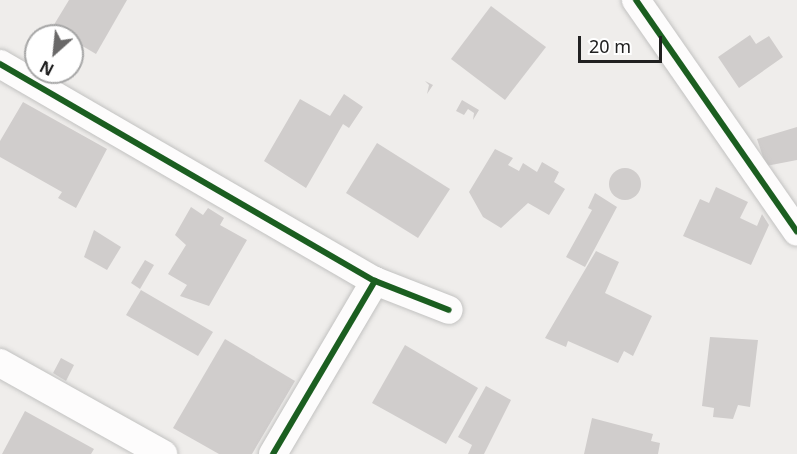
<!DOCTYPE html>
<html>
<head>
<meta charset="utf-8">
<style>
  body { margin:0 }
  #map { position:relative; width:797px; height:454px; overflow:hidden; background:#efedeb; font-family:"Noto Sans",sans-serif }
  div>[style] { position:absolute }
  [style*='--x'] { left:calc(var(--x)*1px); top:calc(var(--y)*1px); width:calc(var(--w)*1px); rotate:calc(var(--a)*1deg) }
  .building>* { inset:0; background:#d0cdcc }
  .round { border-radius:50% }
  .roads { filter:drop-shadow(0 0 2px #c2c2c1) drop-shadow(0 0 2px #c2c2c1) }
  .minor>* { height:28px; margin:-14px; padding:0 14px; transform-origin:14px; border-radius:14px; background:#fdfcfc }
  .cycleway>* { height:6px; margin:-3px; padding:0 3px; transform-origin:3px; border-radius:3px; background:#1b5e20 }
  span { translate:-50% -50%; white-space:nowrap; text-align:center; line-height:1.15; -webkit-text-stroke:5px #fff; paint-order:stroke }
  .north { position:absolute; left:24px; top:24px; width:60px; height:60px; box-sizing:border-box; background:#fff; border:2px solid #a6a6a6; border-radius:50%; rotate:207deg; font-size:16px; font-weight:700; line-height:24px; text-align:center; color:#212121 }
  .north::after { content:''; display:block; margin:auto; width:21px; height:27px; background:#696868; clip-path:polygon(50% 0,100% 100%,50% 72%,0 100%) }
  .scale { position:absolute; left:578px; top:36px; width:84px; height:27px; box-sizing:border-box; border:3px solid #212121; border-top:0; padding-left:8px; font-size:18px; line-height:21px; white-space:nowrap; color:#212121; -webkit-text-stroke:4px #fff; paint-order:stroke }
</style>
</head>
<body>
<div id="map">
  <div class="building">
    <div style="clip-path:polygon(69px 0,127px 0,96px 54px,52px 28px)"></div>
    <div style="clip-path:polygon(491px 6px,546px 47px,505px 100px,451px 59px)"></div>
    <div style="clip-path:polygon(750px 35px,756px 44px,769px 36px,783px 57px,739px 88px,718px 57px)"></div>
    <div style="clip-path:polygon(425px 81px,433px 85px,427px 94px,429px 85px)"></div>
    <div style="clip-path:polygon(344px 94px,363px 107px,349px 128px,343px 124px,306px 188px,264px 161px,300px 99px,330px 116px)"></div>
    <div style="clip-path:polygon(462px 100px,479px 110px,473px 120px,474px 113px,468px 109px,464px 115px,456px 111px)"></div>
    <div style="clip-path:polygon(23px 102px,107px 149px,76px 208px,58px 198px,62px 192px,0 157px,0 141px)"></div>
    <div style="clip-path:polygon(797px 127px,797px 160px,766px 166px,757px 139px)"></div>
    <div style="clip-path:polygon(377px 143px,450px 189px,418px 238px,346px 193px)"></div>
    <div style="clip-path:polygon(495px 149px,513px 158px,508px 165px,519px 171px,523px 163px,537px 172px,542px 162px,559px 172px,554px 182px,565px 189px,549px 215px,528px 203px,501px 228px,483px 217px,469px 192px)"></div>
    <div class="round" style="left:609px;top:168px;width:32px;height:32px"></div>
    <div style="clip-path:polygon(716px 187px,748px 202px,740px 218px,757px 226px,762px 214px,769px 225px,751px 265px,683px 236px,700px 199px,709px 203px)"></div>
    <div style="clip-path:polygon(595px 193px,617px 207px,585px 267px,566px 257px,592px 210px,588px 208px)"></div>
    <div style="clip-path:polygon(191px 207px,203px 215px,208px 208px,224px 218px,220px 225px,247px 240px,209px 306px,180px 296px,187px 285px,168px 274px,186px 245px,175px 235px)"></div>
    <div style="clip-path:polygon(94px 230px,121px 247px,107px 270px,84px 257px)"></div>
    <div style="clip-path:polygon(596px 251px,619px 262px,605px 293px,652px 316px,633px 356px,624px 351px,618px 363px,568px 341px,566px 347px,545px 338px)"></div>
    <div style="clip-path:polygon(145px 260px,154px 265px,140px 289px,131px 283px)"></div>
    <div style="clip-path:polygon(141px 290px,213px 332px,198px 356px,126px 315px)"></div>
    <div style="clip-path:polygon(710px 337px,758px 340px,750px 407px,738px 405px,733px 419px,713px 417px,714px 408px,702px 406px)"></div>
    <div style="clip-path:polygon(225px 339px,295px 381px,252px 454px,219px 454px,173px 428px)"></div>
    <div style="clip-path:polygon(405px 345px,478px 388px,446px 444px,372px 403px)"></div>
    <div style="clip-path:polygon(61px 358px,74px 365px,66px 381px,53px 373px)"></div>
    <div style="clip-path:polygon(486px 386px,511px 400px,484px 454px,468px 454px,472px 445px,458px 437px)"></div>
    <div style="clip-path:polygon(25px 411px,94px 449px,91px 454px,2px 454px)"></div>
    <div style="clip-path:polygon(592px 418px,653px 434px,651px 441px,660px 443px,658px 454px,584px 454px)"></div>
  </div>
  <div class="roads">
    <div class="minor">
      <div style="--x:636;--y:0;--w:282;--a:55.2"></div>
      <div style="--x:0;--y:64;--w:433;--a:30.1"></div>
      <div style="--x:375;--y:281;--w:79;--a:21.4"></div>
      <div style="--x:0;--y:363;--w:187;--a:29.2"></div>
      <div style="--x:273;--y:454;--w:201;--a:-59.5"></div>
    </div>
  </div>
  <div class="cycleway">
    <div style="--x:636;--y:0;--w:282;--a:55.2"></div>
    <div style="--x:0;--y:64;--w:433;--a:30.1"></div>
    <div style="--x:375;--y:281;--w:79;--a:21.4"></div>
    <div style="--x:273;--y:454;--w:201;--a:-59.5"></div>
  </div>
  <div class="north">N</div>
  <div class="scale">20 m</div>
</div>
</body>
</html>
